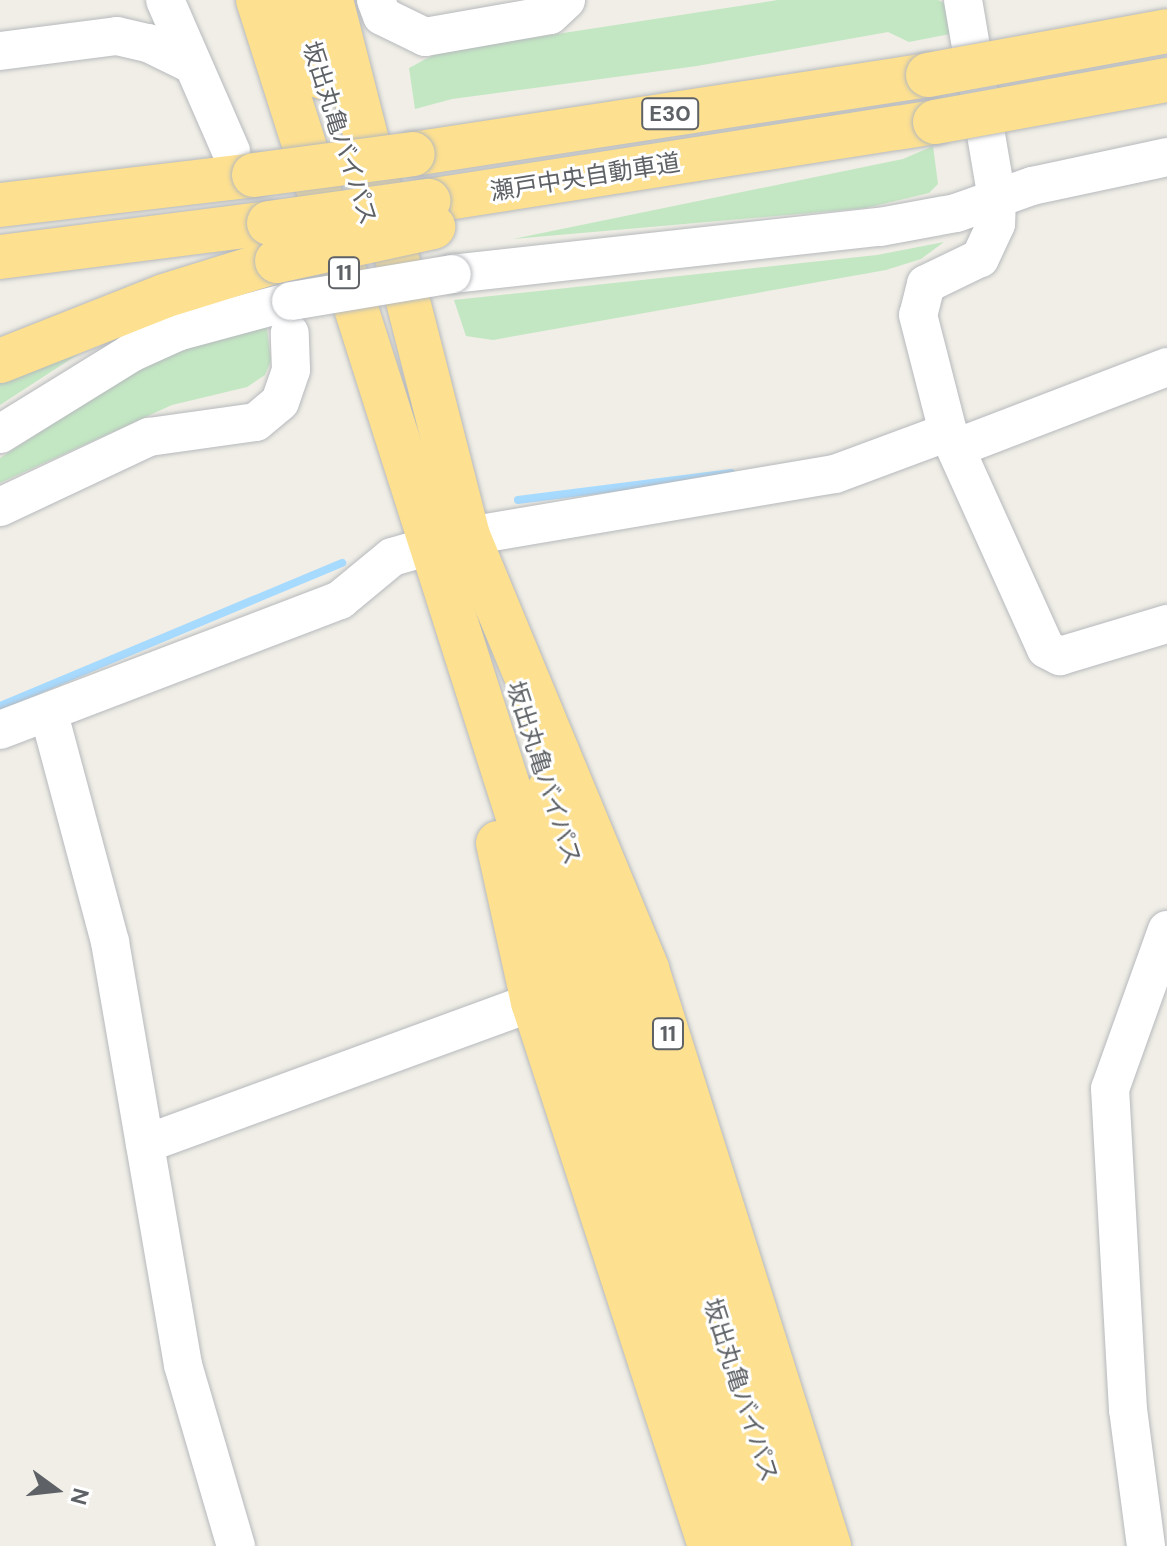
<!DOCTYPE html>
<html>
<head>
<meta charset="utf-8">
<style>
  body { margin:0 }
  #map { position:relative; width:1167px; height:1546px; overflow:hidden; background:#f0eee6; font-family:"DM Sans","Noto Sans JP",sans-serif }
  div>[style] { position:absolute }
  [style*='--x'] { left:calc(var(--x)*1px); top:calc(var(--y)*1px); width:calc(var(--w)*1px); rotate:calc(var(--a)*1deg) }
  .green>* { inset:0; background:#c3e7c3 }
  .stream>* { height:8px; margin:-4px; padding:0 4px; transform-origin:4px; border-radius:4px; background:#a7daff }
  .roads { filter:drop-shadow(0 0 2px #b6b9bd) drop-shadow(0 0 2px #b6b9bd) }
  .minor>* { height:38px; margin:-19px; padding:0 19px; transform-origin:19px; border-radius:19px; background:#fff }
  .highway>* { height:44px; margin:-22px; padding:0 22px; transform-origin:22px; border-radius:22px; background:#fde090 }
  .bridges { filter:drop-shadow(0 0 2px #b6b9bd) drop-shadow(0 0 2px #b6b9bd) }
  .minor-bridge>* { height:38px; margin:-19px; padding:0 19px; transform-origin:19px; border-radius:19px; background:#fff }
  .highway-bridge>* { height:44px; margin:-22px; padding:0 22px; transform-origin:22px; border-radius:22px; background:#fde090 }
  span { translate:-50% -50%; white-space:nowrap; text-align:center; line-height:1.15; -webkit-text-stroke:6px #fff; paint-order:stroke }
  .shield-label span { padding:2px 6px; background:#fff; border:2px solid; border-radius:6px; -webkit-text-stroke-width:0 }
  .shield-label { font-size:22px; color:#5e6266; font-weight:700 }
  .street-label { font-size:24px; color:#5e6266 }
  .north { position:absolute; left:16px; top:1450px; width:80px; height:80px; -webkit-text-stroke:6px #fff; paint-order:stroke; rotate:105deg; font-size:22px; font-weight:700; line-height:32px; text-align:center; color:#5e6266 }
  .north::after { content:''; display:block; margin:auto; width:28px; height:36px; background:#5e6266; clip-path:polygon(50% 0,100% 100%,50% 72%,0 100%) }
</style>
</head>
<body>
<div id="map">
  <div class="green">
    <div style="clip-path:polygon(778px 0,938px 0,946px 4px,955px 33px,909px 42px,888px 32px,697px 66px,452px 99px,415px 109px,409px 68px,439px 52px)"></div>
    <div style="clip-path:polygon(933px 146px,938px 184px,929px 193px,866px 208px,513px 239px,903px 159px)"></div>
    <div style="clip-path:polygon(944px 242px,921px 259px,886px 270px,493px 340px,466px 336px,454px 300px,877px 255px)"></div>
    <div style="clip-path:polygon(266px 322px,271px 361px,265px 375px,247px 387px,172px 405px,0 483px,0 458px,141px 367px,197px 341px)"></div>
    <div style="clip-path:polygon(103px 338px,0 405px,0 377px)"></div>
  </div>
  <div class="stream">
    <div style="--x:518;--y:500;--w:215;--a:-7.2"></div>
    <div style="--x:0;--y:706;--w:371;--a:-22.7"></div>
  </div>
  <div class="roads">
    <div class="minor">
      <div style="--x:165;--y:0;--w:165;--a:66.4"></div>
      <div style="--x:376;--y:0;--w:17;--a:69"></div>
      <div style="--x:382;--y:16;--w:48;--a:26"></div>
      <div style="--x:425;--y:37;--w:127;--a:-10"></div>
      <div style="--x:550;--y:15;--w:22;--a:-43"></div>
      <div style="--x:963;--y:0;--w:201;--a:80.3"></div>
      <div style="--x:997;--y:198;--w:26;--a:92"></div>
      <div style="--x:996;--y:224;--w:38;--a:115"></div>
      <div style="--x:980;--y:258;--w:60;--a:154.3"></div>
      <div style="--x:926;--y:284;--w:32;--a:104"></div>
      <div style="--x:918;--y:315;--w:121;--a:75.6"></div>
      <div style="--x:948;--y:432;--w:238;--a:65.7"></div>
      <div style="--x:1046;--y:649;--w:16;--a:27"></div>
      <div style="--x:1060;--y:656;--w:112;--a:-16.7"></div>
      <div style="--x:0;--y:51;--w:118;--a:-7.3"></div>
      <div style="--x:117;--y:36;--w:32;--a:13"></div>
      <div style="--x:148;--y:43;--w:46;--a:26"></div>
      <div style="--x:452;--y:274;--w:431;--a:-6.3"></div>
      <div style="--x:880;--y:227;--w:77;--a:-10.4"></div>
      <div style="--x:956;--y:213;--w:81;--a:-19.6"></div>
      <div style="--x:1032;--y:186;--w:138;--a:-12.1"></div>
      <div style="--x:0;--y:434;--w:154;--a:-31.7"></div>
      <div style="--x:131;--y:353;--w:51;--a:-24.5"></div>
      <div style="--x:177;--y:332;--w:118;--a:-15.2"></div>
      <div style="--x:956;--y:448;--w:226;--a:-21"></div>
      <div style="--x:0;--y:507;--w:165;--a:-25.2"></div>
      <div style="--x:149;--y:437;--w:108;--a:-8"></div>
      <div style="--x:256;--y:422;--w:31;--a:-40"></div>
      <div style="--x:280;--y:402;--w:34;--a:-71"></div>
      <div style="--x:291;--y:370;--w:37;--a:-92"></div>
      <div style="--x:468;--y:536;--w:372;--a:-9.6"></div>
      <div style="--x:835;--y:474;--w:121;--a:-20.4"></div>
      <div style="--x:49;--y:714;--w:236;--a:75"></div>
      <div style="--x:110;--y:942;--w:429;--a:80.2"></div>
      <div style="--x:183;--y:1365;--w:189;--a:73.7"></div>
      <div style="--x:0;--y:730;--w:364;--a:-20.9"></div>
      <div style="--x:340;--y:600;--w:67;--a:-39.6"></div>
      <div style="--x:392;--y:557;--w:40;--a:-16"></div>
      <div style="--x:145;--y:1144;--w:413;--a:-20.1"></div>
      <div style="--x:1146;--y:1546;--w:137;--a:-97.5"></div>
      <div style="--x:1128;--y:1410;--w:322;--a:-93.2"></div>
      <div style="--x:1110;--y:1089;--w:169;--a:-70.3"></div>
    </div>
    <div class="highway">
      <div style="--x:258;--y:0;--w:1622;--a:72.35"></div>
      <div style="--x:297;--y:0;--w:81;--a:72"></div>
      <div style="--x:331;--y:0;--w:553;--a:75.66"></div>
      <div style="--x:468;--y:536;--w:469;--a:67.5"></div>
      <div style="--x:647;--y:969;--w:605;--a:72.49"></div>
      <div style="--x:413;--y:154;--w:521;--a:-8.72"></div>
      <div style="--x:428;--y:201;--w:513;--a:-8.86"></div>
      <div style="--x:0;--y:205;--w:256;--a:-6.7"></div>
      <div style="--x:0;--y:257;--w:271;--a:-7.2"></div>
      <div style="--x:0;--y:361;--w:176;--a:-21.6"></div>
      <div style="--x:164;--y:296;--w:118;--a:-17.2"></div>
      <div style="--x:549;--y:790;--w:793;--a:72.32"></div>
      <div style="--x:498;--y:843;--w:163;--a:77.6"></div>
      <div style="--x:533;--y:1002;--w:572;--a:71.98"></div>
    </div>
  </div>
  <div class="bridges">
    <div class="minor-bridge">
      <div style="--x:291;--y:301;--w:163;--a:-9.5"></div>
    </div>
    <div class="highway-bridge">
      <div style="--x:928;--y:75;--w:243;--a:-10.4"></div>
      <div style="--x:935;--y:122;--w:236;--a:-10.3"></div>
      <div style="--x:254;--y:175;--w:160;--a:-7.5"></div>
      <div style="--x:269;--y:223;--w:161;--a:-7.9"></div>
      <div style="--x:277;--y:261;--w:160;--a:-12.3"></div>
    </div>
  </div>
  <div class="shield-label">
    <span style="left:670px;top:114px">E30</span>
    <span style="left:344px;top:273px">11</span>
    <span style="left:668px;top:1034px">11</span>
  </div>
  <div class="street-label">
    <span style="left:340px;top:133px;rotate:72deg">坂出丸亀バイパス</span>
    <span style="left:585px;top:177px;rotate:-9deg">瀬戸中央自動車道</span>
    <span style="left:544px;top:773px;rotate:72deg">坂出丸亀バイパス</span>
    <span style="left:741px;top:1390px;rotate:72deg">坂出丸亀バイパス</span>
  </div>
  <div class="north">N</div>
</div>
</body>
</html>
